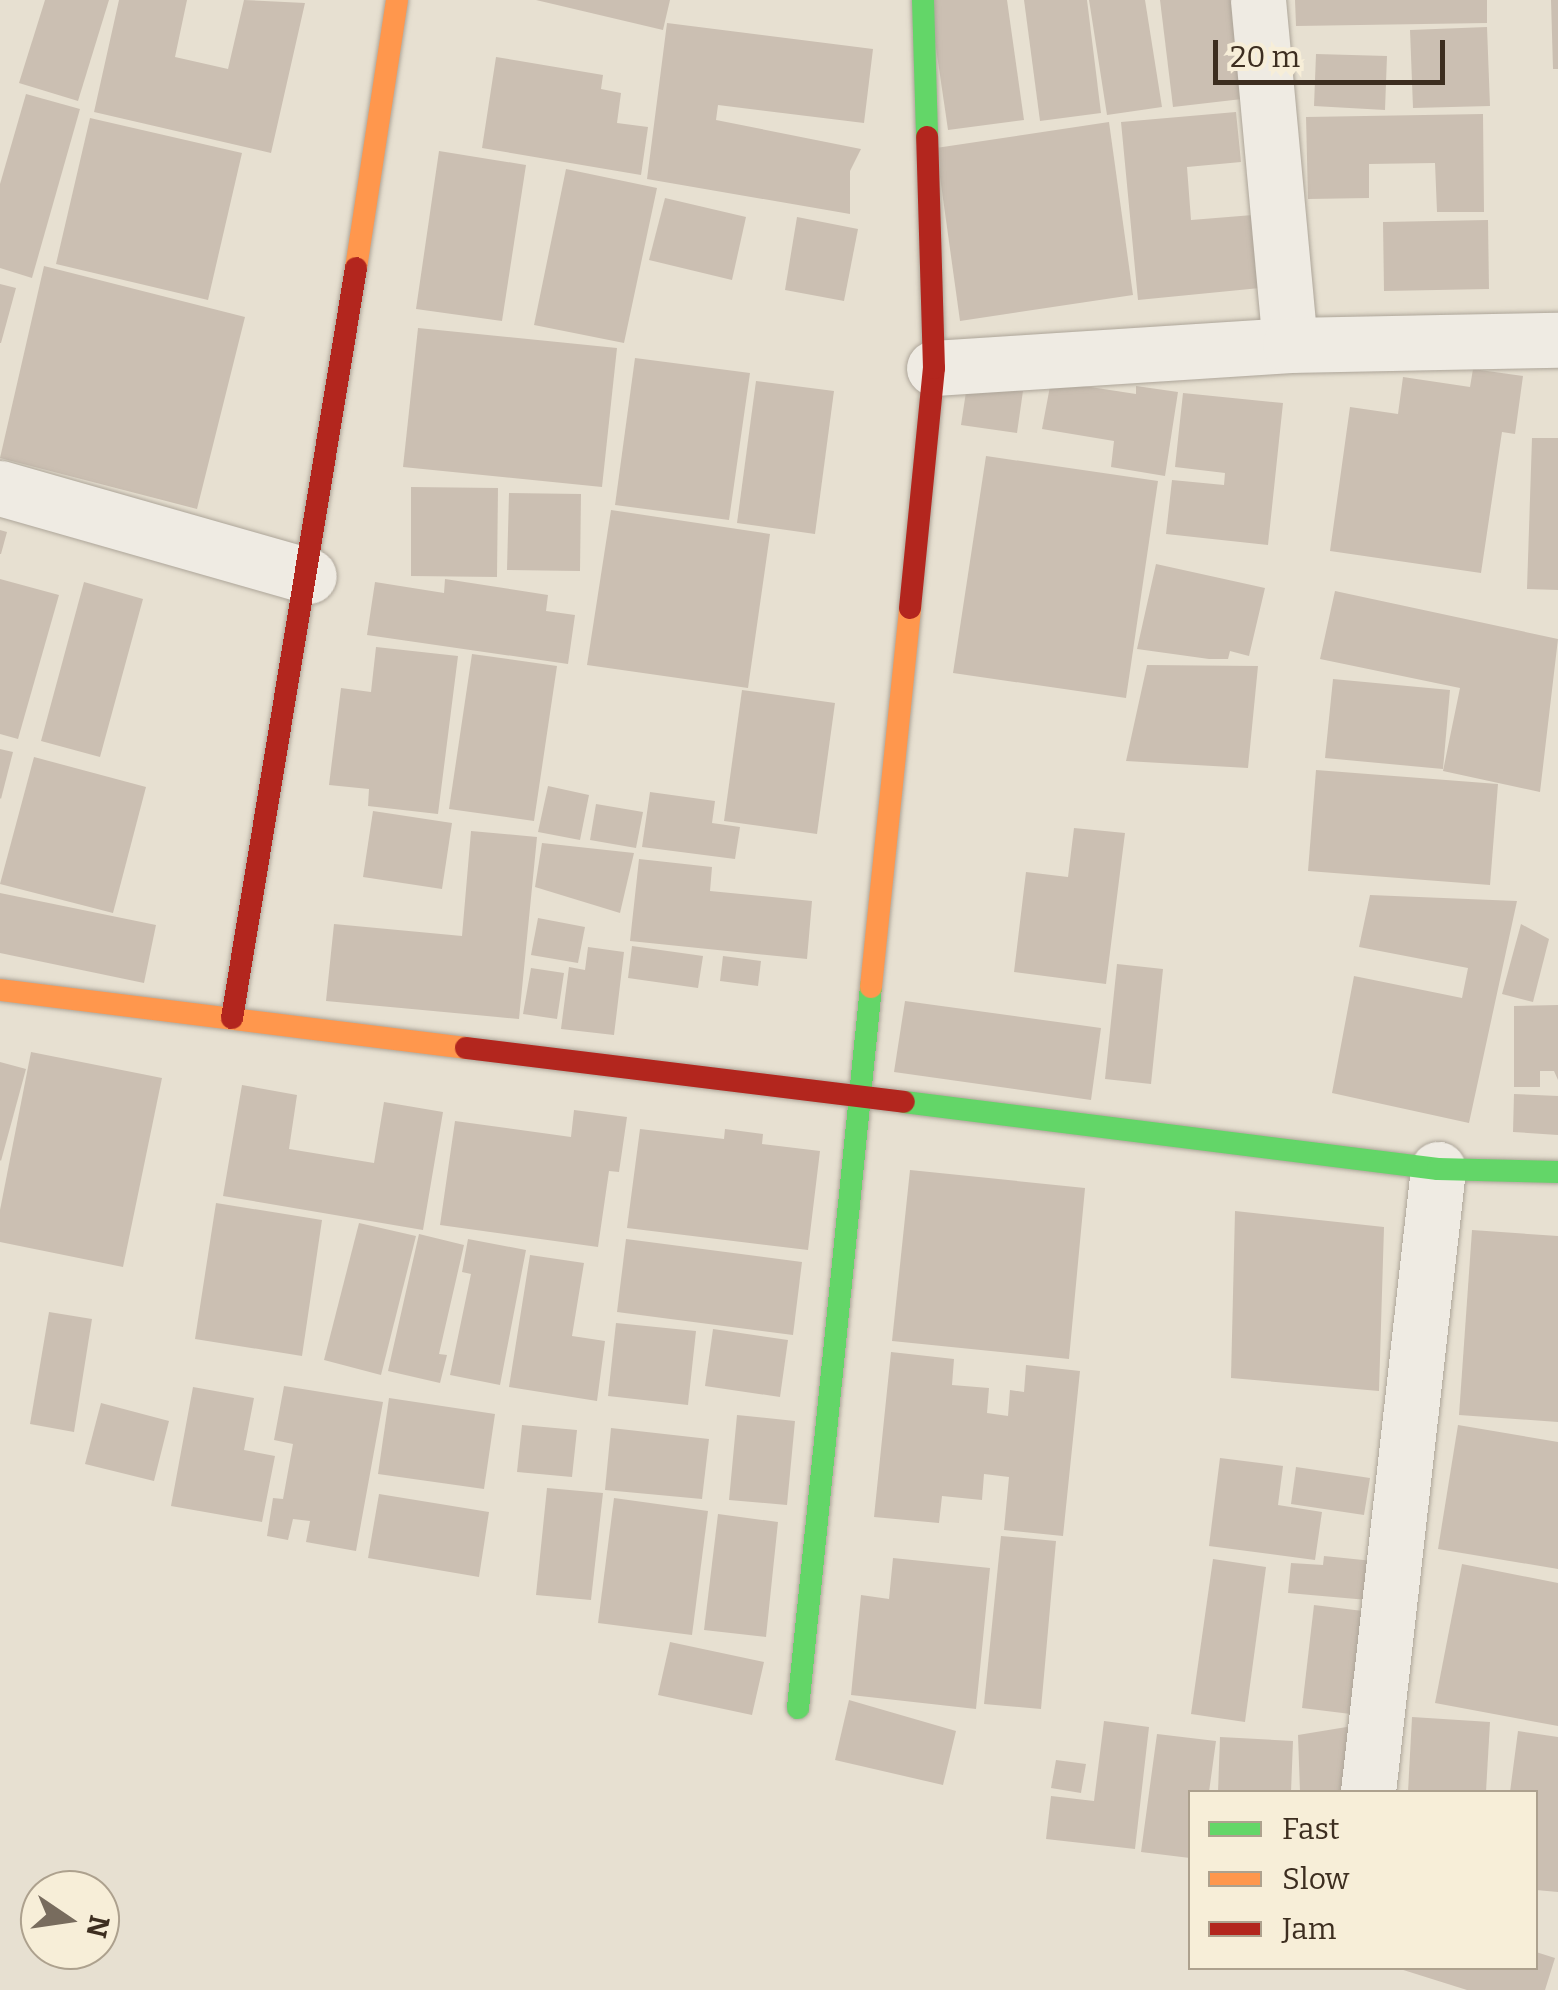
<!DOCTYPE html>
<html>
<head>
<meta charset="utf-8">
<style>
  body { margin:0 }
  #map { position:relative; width:1558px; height:1990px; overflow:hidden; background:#e7e0d1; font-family:Bitter,serif }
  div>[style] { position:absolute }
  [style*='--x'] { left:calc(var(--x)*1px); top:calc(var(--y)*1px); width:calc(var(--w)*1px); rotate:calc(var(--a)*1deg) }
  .building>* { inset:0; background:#cbbfb2 }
  .roads { filter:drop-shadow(0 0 2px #ada599) drop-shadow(0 0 2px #ada599) }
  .street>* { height:55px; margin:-27.5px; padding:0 27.5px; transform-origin:27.5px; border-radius:27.5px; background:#efebe3 }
  .fast>* { height:22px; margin:-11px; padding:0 11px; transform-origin:11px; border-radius:11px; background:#63d668 }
  .slow>* { height:22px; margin:-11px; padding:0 11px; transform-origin:11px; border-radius:11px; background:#ff974d }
  .jam>* { height:22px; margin:-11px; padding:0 11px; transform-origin:11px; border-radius:11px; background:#b3261e }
  span { translate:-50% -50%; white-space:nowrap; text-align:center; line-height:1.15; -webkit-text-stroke:10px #f7eed8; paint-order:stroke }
  .legend { position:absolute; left:1188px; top:1790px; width:350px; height:180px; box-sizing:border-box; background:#f7eed8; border:2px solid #ada18e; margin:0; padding:12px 18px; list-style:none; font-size:30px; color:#3d2e20 }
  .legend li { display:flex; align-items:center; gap:20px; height:50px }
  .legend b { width:50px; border:2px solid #ada18e }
  .north { position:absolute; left:20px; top:1870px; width:100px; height:100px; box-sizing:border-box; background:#f7eed8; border:2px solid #ada18e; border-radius:50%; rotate:103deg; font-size:28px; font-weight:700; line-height:40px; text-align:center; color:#3d2e20 }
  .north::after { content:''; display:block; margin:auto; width:35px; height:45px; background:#786c5e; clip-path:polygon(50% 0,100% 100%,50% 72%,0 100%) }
  .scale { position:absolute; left:1213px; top:40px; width:232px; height:45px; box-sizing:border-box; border:5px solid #3d2e20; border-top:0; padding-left:12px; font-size:30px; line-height:35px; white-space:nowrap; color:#3d2e20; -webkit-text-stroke:8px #f7eed8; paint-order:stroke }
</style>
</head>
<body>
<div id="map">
  <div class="building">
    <div style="clip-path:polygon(45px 0,109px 0,78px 101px,19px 83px)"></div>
    <div style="clip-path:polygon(119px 0,187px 0,175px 57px,228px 69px,244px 0,305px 3px,271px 153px,94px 112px)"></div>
    <div style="clip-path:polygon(536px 0,670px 0,663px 30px)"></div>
    <div style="clip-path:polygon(929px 0,1007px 0,1024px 120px,948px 130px)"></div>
    <div style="clip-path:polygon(1024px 0,1087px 0,1101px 113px,1040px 121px)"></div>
    <div style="clip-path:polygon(1089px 0,1145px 0,1162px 107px,1107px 115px)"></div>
    <div style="clip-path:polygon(1160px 0,1231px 0,1242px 99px,1173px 107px)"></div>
    <div style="clip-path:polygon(1295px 0,1487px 0,1487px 23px,1296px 26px)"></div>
    <div style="clip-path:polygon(1551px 0,1558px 0,1558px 69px,1553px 69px)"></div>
    <div style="clip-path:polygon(667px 23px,873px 49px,864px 123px,718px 105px,716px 120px,861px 149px,850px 171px,850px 214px,647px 179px)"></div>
    <div style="clip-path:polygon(1487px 27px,1490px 106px,1413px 108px,1410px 30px)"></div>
    <div style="clip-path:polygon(1316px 54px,1387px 56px,1385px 110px,1314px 106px)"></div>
    <div style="clip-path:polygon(496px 57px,603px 75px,601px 89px,621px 93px,617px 123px,648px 127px,641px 175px,482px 148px)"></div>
    <div style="clip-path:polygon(26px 94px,80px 109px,32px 278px,0 268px,0 184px)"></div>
    <div style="clip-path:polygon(1236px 112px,1241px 162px,1187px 167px,1191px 220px,1253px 215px,1260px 288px,1138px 300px,1121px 122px)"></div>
    <div style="clip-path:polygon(1483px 114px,1484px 212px,1437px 212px,1435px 163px,1369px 164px,1369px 198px,1308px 199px,1306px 117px)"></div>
    <div style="clip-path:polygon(90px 118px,242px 153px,208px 300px,56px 264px)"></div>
    <div style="clip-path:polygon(1109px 122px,1133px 295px,960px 321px,936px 148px)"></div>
    <div style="clip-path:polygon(439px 151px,526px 165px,502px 321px,416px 309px)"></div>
    <div style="clip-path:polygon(566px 169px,657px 188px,624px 343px,534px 325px)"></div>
    <div style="clip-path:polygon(665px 198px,746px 217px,732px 280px,649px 260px)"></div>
    <div style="clip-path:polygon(797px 217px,858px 229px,844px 301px,785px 290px)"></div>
    <div style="clip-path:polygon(1488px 220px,1489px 289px,1384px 291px,1383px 222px)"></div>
    <div style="clip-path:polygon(44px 266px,245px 317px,197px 509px,0 458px)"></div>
    <div style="clip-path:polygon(0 284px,16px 288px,1px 343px,0 343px)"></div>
    <div style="clip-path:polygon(418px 328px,617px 348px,602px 487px,403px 467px)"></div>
    <div style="clip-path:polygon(635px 358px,750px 373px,729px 520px,615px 505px)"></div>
    <div style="clip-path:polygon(1473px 369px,1523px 376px,1515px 434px,1502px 432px,1481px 573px,1330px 551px,1350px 407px,1398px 414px,1403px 377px,1470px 387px)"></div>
    <div style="clip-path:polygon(756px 381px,834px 391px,815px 534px,737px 523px)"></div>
    <div style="clip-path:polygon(1051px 381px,1136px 394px,1136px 386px,1178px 392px,1165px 476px,1111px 467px,1114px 441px,1042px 429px)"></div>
    <div style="clip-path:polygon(967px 385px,1023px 391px,1017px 433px,961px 425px)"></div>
    <div style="clip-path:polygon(1183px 393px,1283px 403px,1268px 545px,1166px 534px,1172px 480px,1224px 485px,1225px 473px,1175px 467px)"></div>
    <div style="clip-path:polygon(1532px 438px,1558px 438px,1558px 590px,1527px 589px)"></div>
    <div style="clip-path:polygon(986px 456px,1158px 481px,1126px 698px,953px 673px)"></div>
    <div style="clip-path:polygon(411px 487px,498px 488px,497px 577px,411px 576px)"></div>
    <div style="clip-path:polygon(509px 493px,581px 494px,580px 571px,507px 570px)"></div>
    <div style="clip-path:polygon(611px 510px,770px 534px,748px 688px,587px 665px)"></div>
    <div style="clip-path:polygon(0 530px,7px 532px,1px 554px,0 554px)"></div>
    <div style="clip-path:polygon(1156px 564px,1265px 588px,1249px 656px,1230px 651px,1228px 659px,1209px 659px,1137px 649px)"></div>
    <div style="clip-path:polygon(0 579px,59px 595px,18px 739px,0 734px)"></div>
    <div style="clip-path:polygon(445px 579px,548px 595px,546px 611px,575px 615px,568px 664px,367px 635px,375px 582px,444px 593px)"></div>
    <div style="clip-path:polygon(84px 582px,143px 599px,100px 757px,41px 741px)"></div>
    <div style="clip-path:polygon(1335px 591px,1558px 639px,1540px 792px,1443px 771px,1460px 688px,1320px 659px)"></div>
    <div style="clip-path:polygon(376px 647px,458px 656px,438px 814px,368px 806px,369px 789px,329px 785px,341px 688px,371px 692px)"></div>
    <div style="clip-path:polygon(472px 654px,557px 666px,534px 821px,449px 809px)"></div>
    <div style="clip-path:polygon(1147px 665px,1258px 666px,1248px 768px,1126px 761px)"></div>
    <div style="clip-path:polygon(1333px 679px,1450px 690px,1443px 769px,1325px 758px)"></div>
    <div style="clip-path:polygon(742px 690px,835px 703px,817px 834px,724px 821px)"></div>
    <div style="clip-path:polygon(0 749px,13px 752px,1px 799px,0 798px)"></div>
    <div style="clip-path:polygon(34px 757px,146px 787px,113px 913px,0 884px)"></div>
    <div style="clip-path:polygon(1316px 770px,1498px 784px,1490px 885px,1308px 871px)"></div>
    <div style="clip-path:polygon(548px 786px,589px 795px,580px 840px,538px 832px)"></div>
    <div style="clip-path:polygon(650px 792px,715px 801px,712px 823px,740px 827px,735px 859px,642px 847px)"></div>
    <div style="clip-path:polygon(596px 804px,643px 812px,636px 848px,590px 840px)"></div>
    <div style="clip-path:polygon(373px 811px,452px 823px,442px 889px,363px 877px)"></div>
    <div style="clip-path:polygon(1074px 828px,1125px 833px,1106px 984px,1014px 972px,1026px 872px,1068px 877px)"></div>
    <div style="clip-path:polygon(471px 831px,537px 837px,519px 1019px,326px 1001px,334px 924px,462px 936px)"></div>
    <div style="clip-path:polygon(542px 843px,634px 853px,620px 913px,535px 887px)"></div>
    <div style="clip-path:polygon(639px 859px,712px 867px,710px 891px,812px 901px,807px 959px,630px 941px)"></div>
    <div style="clip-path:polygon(0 893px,156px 925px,144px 983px,0 953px)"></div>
    <div style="clip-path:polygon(1370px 895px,1517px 901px,1469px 1123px,1332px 1093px,1354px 976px,1462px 998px,1468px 968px,1359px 947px)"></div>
    <div style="clip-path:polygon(538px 918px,585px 927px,578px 963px,531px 955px)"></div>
    <div style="clip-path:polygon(1521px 924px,1549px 939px,1533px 1002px,1502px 994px)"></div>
    <div style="clip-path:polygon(632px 946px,703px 956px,698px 988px,628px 978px)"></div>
    <div style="clip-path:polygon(588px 947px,624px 952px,614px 1035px,561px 1029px,569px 967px,585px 970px)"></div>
    <div style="clip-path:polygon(723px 956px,761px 961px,758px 986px,720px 981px)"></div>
    <div style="clip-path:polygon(1117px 964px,1163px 969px,1151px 1084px,1105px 1079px)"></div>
    <div style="clip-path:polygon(531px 968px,564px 973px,557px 1019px,523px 1014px)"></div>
    <div style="clip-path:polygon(905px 1001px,1101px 1028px,1091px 1100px,894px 1072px)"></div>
    <div style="clip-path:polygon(1558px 1005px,1558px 1080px,1554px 1071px,1540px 1071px,1540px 1087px,1514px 1087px,1514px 1006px)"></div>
    <div style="clip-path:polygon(31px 1052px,162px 1078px,123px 1267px,0 1242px,0 1210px)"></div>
    <div style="clip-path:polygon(0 1062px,26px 1069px,1px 1161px,0 1160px)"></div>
    <div style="clip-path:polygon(242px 1085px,297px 1095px,289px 1149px,374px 1163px,384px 1102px,443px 1112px,423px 1230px,223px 1196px)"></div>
    <div style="clip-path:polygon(1514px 1094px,1558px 1096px,1558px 1135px,1513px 1132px)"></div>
    <div style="clip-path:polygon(574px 1110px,627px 1117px,619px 1172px,609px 1171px,598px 1247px,440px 1225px,455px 1121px,571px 1137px)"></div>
    <div style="clip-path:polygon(640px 1129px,724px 1139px,725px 1129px,763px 1134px,762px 1144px,820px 1151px,808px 1250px,627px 1228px)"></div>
    <div style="clip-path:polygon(910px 1170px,1085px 1188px,1069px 1359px,892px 1341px)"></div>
    <div style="clip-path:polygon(216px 1203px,322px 1220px,302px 1356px,195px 1339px)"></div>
    <div style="clip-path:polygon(1235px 1211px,1384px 1227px,1379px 1391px,1231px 1378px)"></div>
    <div style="clip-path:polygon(359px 1223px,416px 1236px,381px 1375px,324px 1360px)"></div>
    <div style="clip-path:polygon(1472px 1230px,1558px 1236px,1558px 1422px,1459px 1415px)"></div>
    <div style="clip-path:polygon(419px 1234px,464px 1245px,439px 1354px,447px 1355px,440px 1383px,388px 1371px)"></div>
    <div style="clip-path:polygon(468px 1239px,526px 1250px,500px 1385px,450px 1375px,471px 1274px,462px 1272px)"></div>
    <div style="clip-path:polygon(626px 1239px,802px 1262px,793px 1335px,617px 1312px)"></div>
    <div style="clip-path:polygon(530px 1255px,584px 1263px,572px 1336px,605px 1341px,597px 1401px,509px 1387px)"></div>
    <div style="clip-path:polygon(49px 1312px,92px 1319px,74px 1432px,30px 1424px)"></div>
    <div style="clip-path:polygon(616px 1323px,696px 1331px,688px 1405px,608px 1396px)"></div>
    <div style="clip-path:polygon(713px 1329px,788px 1340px,780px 1397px,705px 1386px)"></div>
    <div style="clip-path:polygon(891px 1352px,954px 1359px,952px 1385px,989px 1388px,987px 1413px,1008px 1416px,1010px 1390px,1024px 1392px,1026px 1365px,1080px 1371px,1063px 1536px,1004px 1530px,1009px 1477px,984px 1474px,982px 1500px,942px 1496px,939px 1523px,874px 1517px)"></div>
    <div style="clip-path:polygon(284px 1386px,383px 1402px,356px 1551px,306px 1542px,310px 1521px,293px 1519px,288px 1540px,267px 1536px,273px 1498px,283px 1499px,293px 1444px,274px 1440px)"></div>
    <div style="clip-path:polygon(193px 1387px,254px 1398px,244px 1450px,275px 1456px,262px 1522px,171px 1506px)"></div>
    <div style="clip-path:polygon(389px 1398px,495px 1414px,484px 1489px,378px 1474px)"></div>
    <div style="clip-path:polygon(101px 1403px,169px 1421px,154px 1481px,85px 1464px)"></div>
    <div style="clip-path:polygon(737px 1415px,795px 1421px,787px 1505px,729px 1500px)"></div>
    <div style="clip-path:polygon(522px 1425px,577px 1430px,572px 1477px,517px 1472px)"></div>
    <div style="clip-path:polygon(1458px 1425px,1558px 1442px,1558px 1569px,1438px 1549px)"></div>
    <div style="clip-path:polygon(611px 1428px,709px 1439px,702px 1499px,605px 1490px)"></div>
    <div style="clip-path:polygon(1220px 1458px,1283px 1466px,1278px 1505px,1322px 1512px,1315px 1560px,1209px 1546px)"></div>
    <div style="clip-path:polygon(1296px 1467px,1370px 1478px,1364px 1515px,1291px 1504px)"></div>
    <div style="clip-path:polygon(547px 1488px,603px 1493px,591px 1600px,536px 1595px)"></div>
    <div style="clip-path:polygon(379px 1494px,489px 1512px,479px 1577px,368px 1558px)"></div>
    <div style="clip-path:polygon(614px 1498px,708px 1511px,692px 1635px,598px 1623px)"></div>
    <div style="clip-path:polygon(718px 1514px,778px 1522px,766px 1637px,704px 1630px)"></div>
    <div style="clip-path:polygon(1001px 1536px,1056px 1541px,1041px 1709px,984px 1704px)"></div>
    <div style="clip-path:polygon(1324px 1556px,1383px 1562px,1379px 1601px,1288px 1593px,1291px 1563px,1323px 1565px)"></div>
    <div style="clip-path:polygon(893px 1558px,990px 1568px,976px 1709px,851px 1695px,861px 1595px,889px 1599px)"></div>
    <div style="clip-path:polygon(1213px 1559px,1266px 1567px,1245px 1722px,1191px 1714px)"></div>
    <div style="clip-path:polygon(1462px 1564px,1558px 1583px,1558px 1726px,1435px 1703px)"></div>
    <div style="clip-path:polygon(1314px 1605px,1379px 1613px,1367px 1716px,1302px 1708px)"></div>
    <div style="clip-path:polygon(670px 1642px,764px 1662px,752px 1715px,658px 1695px)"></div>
    <div style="clip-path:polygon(849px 1700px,956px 1731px,943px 1785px,835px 1760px)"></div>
    <div style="clip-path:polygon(1412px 1717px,1490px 1722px,1486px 1792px,1408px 1792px)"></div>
    <div style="clip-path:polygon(1104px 1721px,1149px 1727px,1135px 1849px,1046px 1839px,1051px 1796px,1094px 1801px)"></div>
    <div style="clip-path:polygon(1383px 1721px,1373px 1792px,1300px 1792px,1298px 1735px)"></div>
    <div style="clip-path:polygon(1518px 1731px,1558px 1737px,1558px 1892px,1536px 1890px,1536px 1792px,1510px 1792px)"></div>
    <div style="clip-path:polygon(1157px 1734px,1216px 1741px,1209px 1792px,1190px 1792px,1190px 1858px,1141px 1852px)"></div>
    <div style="clip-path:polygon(1220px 1737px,1293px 1741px,1291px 1792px,1218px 1792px)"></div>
    <div style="clip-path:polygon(1056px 1760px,1086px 1764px,1081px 1793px,1051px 1788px)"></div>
    <div style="clip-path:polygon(1536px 1952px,1555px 1958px,1545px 1990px,1467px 1990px,1397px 1968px,1536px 1968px)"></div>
  </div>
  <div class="roads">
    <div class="street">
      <div style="--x:1258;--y:0;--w:346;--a:84.7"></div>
      <div style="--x:934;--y:368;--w:357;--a:-3.7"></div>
      <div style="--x:1290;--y:345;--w:268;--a:-1.1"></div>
      <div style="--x:0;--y:488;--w:321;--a:15.9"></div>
      <div style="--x:1368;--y:1792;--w:627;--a:-83.59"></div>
    </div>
    <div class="fast">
      <div style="--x:923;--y:0;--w:137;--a:88.3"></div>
      <div style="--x:904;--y:1102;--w:538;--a:7.15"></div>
      <div style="--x:1438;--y:1169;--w:120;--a:1.4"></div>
      <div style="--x:798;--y:1708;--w:725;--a:-84.22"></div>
    </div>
    <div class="slow">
      <div style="--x:356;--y:268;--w:271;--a:-81.3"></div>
      <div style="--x:871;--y:987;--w:381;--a:-84.1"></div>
      <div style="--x:0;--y:990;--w:470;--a:7.1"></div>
    </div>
    <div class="jam">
      <div style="--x:910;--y:608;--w:241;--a:-84.3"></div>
      <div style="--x:934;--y:368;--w:231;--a:-91.7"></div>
      <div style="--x:232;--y:1018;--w:760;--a:-80.61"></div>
      <div style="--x:466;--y:1048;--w:441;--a:7"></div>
    </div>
  </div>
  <ul class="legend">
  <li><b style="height:12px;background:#63d668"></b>Fast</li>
  <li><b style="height:12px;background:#ff974d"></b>Slow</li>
  <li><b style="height:12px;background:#b3261e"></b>Jam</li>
  </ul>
  <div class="north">N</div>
  <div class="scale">20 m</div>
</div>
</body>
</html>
